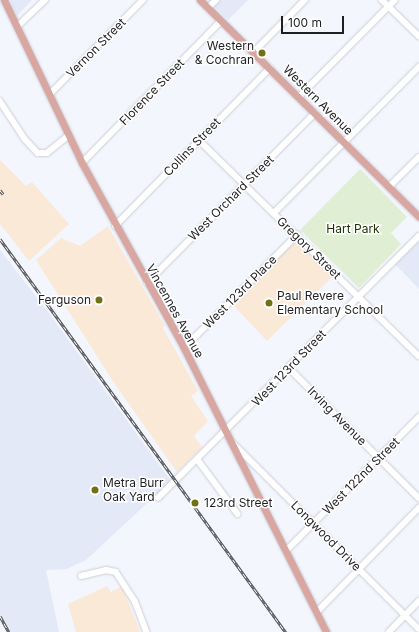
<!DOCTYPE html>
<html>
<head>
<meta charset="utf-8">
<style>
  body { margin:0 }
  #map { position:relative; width:419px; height:632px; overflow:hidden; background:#f3f6fd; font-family:Inter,sans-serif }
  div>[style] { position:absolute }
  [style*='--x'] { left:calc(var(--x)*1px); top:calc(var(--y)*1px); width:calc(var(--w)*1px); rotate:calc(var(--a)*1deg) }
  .built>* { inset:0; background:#e4e9f7 }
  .industrial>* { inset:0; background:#fbe9d8 }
  .education>* { inset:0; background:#fae9d7 }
  .green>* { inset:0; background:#e0eed4 }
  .roads { filter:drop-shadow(0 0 1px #ccced5) drop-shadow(0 0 1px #ccced5) }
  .minor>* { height:5.5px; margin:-2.75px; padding:0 2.75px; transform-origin:2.75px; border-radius:2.75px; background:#fff }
  .major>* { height:7px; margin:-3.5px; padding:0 3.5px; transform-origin:3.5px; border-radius:3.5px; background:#d9a7a1 }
  .rail>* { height:3px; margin-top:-1.5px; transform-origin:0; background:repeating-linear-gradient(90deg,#fff 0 4.5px,#505155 0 9px); box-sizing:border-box; border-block:1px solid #505155 }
  .dots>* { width:11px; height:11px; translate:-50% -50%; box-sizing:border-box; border:2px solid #fff; border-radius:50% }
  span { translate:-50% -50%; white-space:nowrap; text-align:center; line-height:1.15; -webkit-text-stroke:3px #fff; paint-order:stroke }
  .poi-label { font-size:12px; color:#1f1f22 }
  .right { translate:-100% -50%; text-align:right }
  .left { translate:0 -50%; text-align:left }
  .street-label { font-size:12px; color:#1f1f22 }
  .park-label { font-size:12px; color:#1d3003 }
  .scale { position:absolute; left:281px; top:16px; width:63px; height:18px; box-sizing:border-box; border:2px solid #1f1f22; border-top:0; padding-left:5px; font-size:12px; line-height:14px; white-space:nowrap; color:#1f1f22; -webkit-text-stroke:3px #fff; paint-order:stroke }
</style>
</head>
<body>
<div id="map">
  <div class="built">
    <div style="clip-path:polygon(10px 0,32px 0,17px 16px)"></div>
    <div style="clip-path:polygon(208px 0,248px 0,228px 20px)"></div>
    <div style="clip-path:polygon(419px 241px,419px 289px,395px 264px)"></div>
    <div style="clip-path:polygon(0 250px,48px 312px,171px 481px,86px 560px,67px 569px,46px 570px,59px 632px,10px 632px,0 614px)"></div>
  </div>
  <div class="industrial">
    <div style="clip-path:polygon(0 160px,26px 186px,32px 182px,69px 224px,29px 261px,0 224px)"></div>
    <div style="clip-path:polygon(108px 226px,165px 326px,163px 328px,198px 391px,191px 396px,208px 421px,194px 436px,202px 447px,177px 472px,112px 380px,36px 260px,61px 238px,80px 246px)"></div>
    <div style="clip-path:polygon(107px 586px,111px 592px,122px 586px,140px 632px,76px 632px,68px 604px)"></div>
  </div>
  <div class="education">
    <div style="clip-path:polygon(295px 241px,332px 277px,267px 341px,232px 304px)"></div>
  </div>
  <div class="green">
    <div style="clip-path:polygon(360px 169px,407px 217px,391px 233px,401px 244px,359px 288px,300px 230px)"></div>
  </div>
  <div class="roads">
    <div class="minor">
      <div style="--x:382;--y:0;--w:52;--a:44.2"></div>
      <div style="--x:208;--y:8;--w:11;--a:-45"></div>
      <div style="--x:17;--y:27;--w:39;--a:-44"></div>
      <div style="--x:254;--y:52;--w:73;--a:-45.6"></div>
      <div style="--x:49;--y:95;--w:134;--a:-45.3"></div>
      <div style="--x:299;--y:97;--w:136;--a:-45.3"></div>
      <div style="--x:0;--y:101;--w:45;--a:56.7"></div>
      <div style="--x:25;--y:139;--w:19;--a:47"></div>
      <div style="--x:38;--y:153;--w:9;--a:0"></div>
      <div style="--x:47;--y:153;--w:27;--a:-39"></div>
      <div style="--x:199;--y:140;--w:308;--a:44.5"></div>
      <div style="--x:82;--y:163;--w:199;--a:-45.6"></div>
      <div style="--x:389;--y:187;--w:42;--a:-45"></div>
      <div style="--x:274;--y:213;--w:206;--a:-45.2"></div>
      <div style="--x:115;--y:226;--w:221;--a:-45.5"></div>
      <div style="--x:147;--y:283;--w:239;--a:-45.3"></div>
      <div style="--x:184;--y:348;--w:160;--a:-45"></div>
      <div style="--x:289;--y:368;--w:184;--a:45"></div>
      <div style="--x:233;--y:443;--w:263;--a:45"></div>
      <div style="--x:198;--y:460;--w:67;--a:53.5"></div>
      <div style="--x:158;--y:498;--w:370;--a:-45.1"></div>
      <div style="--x:286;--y:551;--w:189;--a:-45.2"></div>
      <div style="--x:81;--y:576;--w:26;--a:-13"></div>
      <div style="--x:106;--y:570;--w:10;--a:11"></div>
      <div style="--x:116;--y:572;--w:35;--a:57"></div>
      <div style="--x:135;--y:601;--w:33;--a:69"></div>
      <div style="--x:317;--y:612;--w:146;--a:-45.6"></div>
      <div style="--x:389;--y:632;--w:43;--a:-45.9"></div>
    </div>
    <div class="major">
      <div style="--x:4;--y:0;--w:181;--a:64.4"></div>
      <div style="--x:82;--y:163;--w:211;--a:61.1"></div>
      <div style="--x:184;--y:348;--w:318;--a:63.4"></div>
      <div style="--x:200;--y:0;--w:308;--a:44.7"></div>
    </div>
  </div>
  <div class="rail">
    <div style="--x:0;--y:190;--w:5;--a:53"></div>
    <div style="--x:0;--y:239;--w:486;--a:54"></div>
    <div style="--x:0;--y:616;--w:18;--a:61"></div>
  </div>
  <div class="dots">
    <div style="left:262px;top:53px;background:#707014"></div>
    <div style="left:99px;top:300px;background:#707014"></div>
    <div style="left:269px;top:303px;background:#707014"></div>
    <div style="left:95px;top:490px;background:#707014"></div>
    <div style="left:195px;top:503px;background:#707014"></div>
  </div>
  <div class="poi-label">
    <span class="right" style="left:254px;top:53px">Western<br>&amp; Cochran</span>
    <span class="left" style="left:277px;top:303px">Paul Revere<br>Elementary School</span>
    <span class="right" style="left:91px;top:300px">Ferguson</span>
    <span class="left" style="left:103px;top:490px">Metra Burr<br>Oak Yard</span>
    <span class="left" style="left:204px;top:503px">123rd Street</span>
  </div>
  <div class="street-label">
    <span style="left:96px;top:48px;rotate:-45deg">Vernon Street</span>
    <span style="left:152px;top:92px;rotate:-46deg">Florence Street</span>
    <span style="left:318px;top:100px;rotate:45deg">Western Avenue</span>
    <span style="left:192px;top:147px;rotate:-46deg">Collins Street</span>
    <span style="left:231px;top:198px;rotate:-45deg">West Orchard Street</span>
    <span style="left:309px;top:248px;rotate:44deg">Gregory Street</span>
    <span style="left:240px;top:292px;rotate:-45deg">West 123rd Place</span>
    <span style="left:175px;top:311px;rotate:61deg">Vincennes Avenue</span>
    <span style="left:289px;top:368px;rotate:-46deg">West 123rd Street</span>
    <span style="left:337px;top:416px;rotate:45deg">Irving Avenue</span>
    <span style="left:361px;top:476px;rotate:-45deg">West 122nd Street</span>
    <span style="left:326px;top:536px;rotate:45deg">Longwood Drive</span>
  </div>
  <div class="park-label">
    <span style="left:353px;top:229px">Hart Park</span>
  </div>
  <div class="scale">100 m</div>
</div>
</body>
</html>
